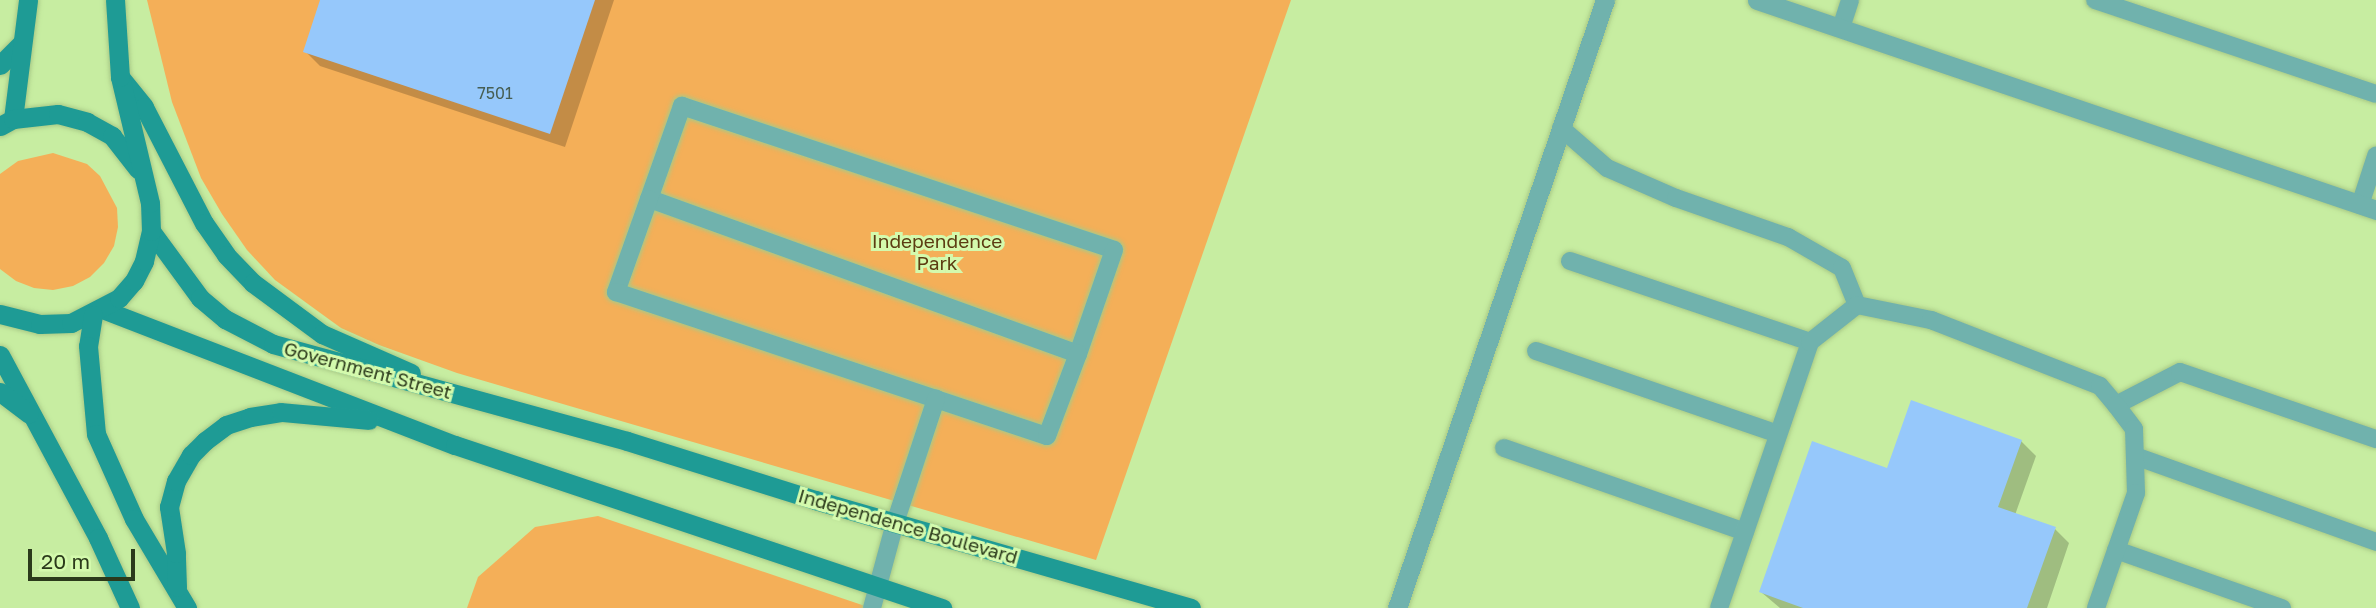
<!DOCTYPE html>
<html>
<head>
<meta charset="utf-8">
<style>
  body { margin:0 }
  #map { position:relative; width:2376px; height:608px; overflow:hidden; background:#c7eda1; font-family:"Golos Text",sans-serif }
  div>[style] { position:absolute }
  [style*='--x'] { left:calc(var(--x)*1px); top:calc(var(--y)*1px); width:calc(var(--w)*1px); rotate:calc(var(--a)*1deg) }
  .green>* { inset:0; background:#f4af58 }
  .shadow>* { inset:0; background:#0003 }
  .building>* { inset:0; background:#96c8fb }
  .roads { filter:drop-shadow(0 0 2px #a8c986) drop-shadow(0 0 2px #a8c986) }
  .service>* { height:18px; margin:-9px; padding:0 9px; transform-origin:9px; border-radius:9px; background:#70b2ad }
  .minor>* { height:19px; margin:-9.5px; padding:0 9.5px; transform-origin:9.5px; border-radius:9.5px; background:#70b2ad }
  .secondary>* { height:19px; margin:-9.5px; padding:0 9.5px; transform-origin:9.5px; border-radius:9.5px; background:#1e9b95 }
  span { translate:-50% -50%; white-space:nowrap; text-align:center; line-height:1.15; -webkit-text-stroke:6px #d4faad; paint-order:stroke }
  .number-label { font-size:16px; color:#465e53 }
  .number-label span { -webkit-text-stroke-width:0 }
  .park-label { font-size:19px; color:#5c3c12 }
  .street-label { font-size:19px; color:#2b3a1b }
  .scale { position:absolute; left:28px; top:549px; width:107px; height:32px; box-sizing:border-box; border:4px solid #2b3a1b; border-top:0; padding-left:9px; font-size:21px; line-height:24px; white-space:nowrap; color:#2b3a1b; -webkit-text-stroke:5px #d4faad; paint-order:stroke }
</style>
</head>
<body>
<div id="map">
  <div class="green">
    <div style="clip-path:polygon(147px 0,1291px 0,1096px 560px,457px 373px,379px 345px,341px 328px,275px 280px,247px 250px,222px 214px,201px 178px,172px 102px)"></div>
    <div style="clip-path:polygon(53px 153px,87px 164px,100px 176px,117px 208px,118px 227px,114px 246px,104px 263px,90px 277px,73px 286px,53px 290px,34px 288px,16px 281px,0 269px,0 174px,18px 161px)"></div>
    <div style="clip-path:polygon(598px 516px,871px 608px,467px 608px,478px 577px,535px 527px)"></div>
  </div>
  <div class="shadow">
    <div style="clip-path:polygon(322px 0,614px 0,565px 147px,320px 66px,305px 51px)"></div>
    <div style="clip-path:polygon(2021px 441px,2036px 456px,2015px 515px,2055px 529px,2069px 543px,2047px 608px,1780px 608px,1761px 592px,1888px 470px)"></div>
  </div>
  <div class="building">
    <div style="clip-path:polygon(320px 0,595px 0,550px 134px,303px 52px)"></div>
    <div style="clip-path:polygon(1911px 400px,2022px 440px,1998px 507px,2056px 527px,2027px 608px,1803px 608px,1759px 592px,1812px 441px,1887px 468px)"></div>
  </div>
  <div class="roads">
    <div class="service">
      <div style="--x:2095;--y:0;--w:296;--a:18.5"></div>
      <div style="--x:1841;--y:28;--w:29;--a:-72"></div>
      <div style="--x:682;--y:106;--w:455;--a:18.4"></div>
      <div style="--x:1114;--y:250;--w:110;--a:109.1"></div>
      <div style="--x:1078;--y:354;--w:456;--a:-160.1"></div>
      <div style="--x:649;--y:199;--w:99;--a:-70.5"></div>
      <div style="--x:1561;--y:128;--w:61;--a:41"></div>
      <div style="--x:1607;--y:168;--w:75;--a:23.5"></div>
      <div style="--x:1676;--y:198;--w:119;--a:19.2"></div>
      <div style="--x:1788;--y:237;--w:62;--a:29.9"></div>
      <div style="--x:1842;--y:268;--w:40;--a:68"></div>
      <div style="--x:649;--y:199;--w:99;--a:109.5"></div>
      <div style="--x:616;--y:292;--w:454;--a:18.5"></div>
      <div style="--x:1047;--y:436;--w:88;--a:-69.3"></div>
      <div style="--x:2360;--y:205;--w:52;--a:-71.9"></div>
      <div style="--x:1570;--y:261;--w:253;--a:18.6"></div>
      <div style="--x:1536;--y:351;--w:256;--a:18.9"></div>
      <div style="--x:2116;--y:405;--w:72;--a:-27.3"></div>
      <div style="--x:2180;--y:372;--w:207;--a:18.9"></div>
      <div style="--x:1504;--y:448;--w:255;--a:19.2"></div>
      <div style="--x:2135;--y:456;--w:256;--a:19.6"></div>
      <div style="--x:2116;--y:550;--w:176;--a:19.3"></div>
      <div style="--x:872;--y:608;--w:88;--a:-74.9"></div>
      <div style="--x:895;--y:523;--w:131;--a:-71.7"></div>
      <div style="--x:1719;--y:608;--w:281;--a:-71.1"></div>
      <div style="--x:1810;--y:342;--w:60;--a:-38.2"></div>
      <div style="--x:1857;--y:305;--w:76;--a:11.5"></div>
      <div style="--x:1931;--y:320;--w:181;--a:21.3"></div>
      <div style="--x:2100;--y:386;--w:25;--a:50"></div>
      <div style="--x:2116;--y:405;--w:30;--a:53"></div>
      <div style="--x:2134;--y:429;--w:64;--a:88.2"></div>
      <div style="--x:2136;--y:493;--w:122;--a:109.2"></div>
    </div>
    <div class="minor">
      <div style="--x:1757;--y:0;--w:654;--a:18.74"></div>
      <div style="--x:1397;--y:608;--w:643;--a:-71.11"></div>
    </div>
    <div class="secondary">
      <div style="--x:0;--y:65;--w:30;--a:-45"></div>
      <div style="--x:120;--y:77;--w:38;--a:51"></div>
      <div style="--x:144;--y:107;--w:131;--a:62.7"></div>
      <div style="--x:204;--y:223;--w:39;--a:55"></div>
      <div style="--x:226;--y:255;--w:39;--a:46"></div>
      <div style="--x:253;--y:283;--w:86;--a:36.5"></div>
      <div style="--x:322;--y:334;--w:97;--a:23.7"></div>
      <div style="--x:13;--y:119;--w:120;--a:-82.8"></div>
      <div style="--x:0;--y:126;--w:15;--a:-28"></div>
      <div style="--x:13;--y:119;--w:45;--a:-6.3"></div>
      <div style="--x:58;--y:114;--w:30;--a:15"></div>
      <div style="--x:87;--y:122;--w:29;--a:29"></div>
      <div style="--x:112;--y:136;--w:42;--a:51.8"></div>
      <div style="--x:151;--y:231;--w:83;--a:53.8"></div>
      <div style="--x:200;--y:298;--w:33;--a:40"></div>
      <div style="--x:225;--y:319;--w:54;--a:27.5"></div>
      <div style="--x:273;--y:344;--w:367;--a:15.3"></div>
      <div style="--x:627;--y:441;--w:197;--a:17.4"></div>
      <div style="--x:815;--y:500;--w:391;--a:16"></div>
      <div style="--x:102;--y:309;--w:378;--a:21.1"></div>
      <div style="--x:455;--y:445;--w:514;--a:18.51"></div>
      <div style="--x:0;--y:314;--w:41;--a:14"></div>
      <div style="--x:40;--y:324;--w:31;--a:-2"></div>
      <div style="--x:71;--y:323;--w:54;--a:-27.5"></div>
      <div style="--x:119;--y:298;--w:23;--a:-49"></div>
      <div style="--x:134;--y:281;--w:22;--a:-63"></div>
      <div style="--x:144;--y:261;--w:31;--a:-77"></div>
      <div style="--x:151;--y:231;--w:28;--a:-92"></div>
      <div style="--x:150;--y:203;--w:130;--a:-103.4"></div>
      <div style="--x:120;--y:77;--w:77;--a:-93.7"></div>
      <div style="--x:93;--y:315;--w:31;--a:99"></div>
      <div style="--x:88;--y:346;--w:88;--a:84.8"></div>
      <div style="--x:96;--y:434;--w:93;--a:65.9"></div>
      <div style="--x:134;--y:519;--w:104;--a:59.2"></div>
      <div style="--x:0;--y:355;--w:208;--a:61.8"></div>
      <div style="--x:98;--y:538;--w:77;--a:65.4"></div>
      <div style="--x:0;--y:392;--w:36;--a:37"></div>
      <div style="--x:177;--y:587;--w:34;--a:-92"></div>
      <div style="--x:176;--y:553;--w:47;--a:-98.7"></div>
      <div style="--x:169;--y:507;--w:27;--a:-75"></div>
      <div style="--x:176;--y:481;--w:30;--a:-60"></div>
      <div style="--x:191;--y:455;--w:20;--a:-45"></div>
      <div style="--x:205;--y:441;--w:26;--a:-37"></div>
      <div style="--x:226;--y:425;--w:25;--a:-18"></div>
      <div style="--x:250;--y:417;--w:31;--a:-9"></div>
      <div style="--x:281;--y:412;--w:88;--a:5.2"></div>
    </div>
  </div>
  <div class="number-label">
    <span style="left:495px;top:93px">7501</span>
  </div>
  <div class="park-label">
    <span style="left:937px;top:252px">Independence<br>Park</span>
  </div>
  <div class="street-label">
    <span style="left:368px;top:370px;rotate:15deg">Government Street</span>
    <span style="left:908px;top:526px;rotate:16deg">Independence Boulevard</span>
  </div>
  <div class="scale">20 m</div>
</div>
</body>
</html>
